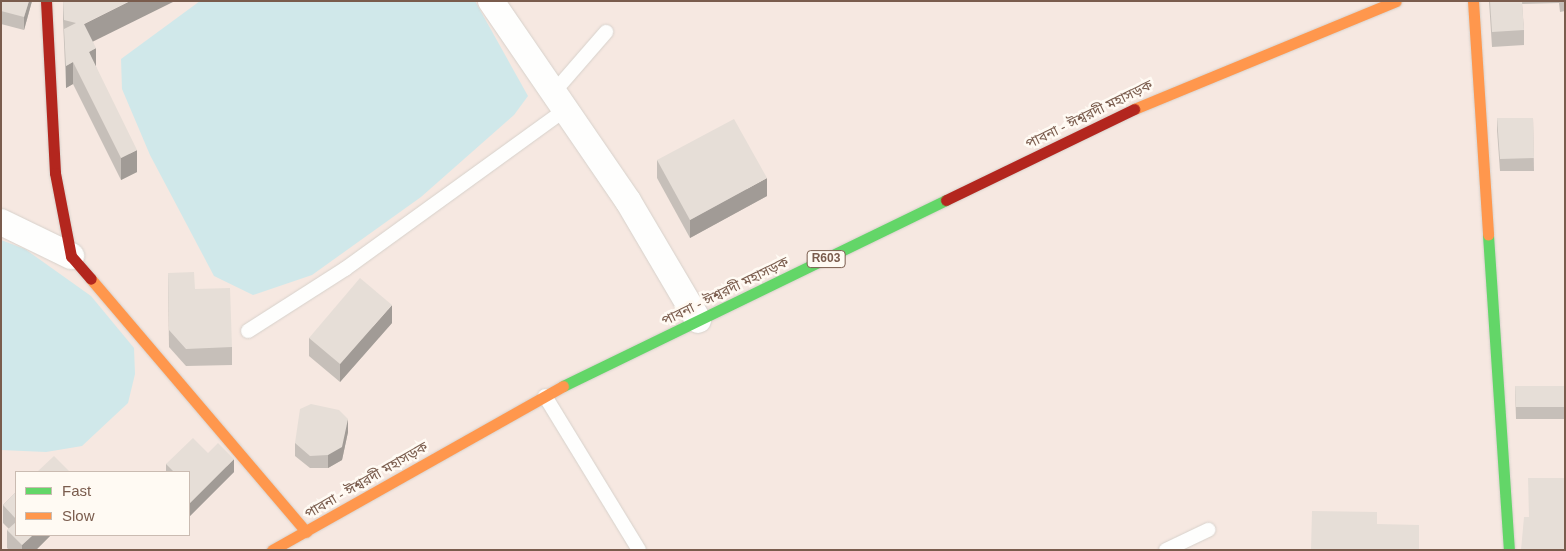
<!DOCTYPE html>
<html>
<head>
<meta charset="utf-8">
<style>
  body { margin:0 }
  #map { position:relative; width:1566px; height:551px; overflow:hidden; background:#f9f5f0; font-family:Arial,"Noto Sans Bengali",sans-serif }
  div>[style] { position:absolute }
  [style*='--x'] { left:calc(var(--x)*1px); top:calc(var(--y)*1px); width:calc(var(--w)*1px); rotate:calc(var(--a)*1deg) }
  .commercial>* { inset:0; background:#f6e8e1 }
  .water>* { inset:0; background:#d0e8ea }
  .roads { filter:drop-shadow(0 0 1px #d7d1cb) drop-shadow(0 0 1px #d7d1cb) }
  .lane>* { height:14px; margin:-7px; padding:0 7px; transform-origin:7px; border-radius:7px; background:#fefefd }
  .street>* { height:26px; margin:-13px; padding:0 13px; transform-origin:13px; border-radius:13px; background:#fefefd }
  .fast>* { height:11px; margin:-5.5px; padding:0 5.5px; transform-origin:5.5px; border-radius:5.5px; background:#63d668 }
  .slow>* { height:11px; margin:-5.5px; padding:0 5.5px; transform-origin:5.5px; border-radius:5.5px; background:#ff974d }
  .jam>* { height:11px; margin:-5.5px; padding:0 5.5px; transform-origin:5.5px; border-radius:5.5px; background:#b3261e }
  .wall>* { inset:0; background:#c6bfb9 }
  .shaded-wall>* { inset:0; background:#a19b96 }
  .building>* { inset:0; background:#e6ded7 }
  span { translate:-50% -50%; white-space:nowrap; text-align:center; line-height:1.15; -webkit-text-stroke:5px #fffaf3; paint-order:stroke }
  .shield-label span { padding:1px 4px; background:#fffaf3; border:1px solid; border-radius:4px; -webkit-text-stroke-width:0 }
  .shield-label { font-size:12px; color:#7a5c4d; font-weight:700 }
  .street-label { font-size:14px; color:#7a5c4d }
  .frame { position:absolute; inset:0; border:2px solid #7a5c4d; pointer-events:none }
  .legend { position:absolute; left:15px; top:471px; width:175px; height:65px; box-sizing:border-box; background:#fffaf3; border:1px solid #cabbb1; margin:0; padding:6px 9px; list-style:none; font-size:15px; color:#7a5c4d }
  .legend li { display:flex; align-items:center; gap:10px; height:25px }
  .legend b { width:25px; border:1px solid #cabbb1 }
</style>
</head>
<body>
<div id="map">
  <div class="commercial">
    <div style="clip-path:polygon(evenodd,1px 1px,1565px 1px,1565px 550px,1px 550px,1px 1px,16px 472px,189px 472px,189px 535px,16px 535px,16px 472px)"></div>
  </div>
  <div class="water">
    <div style="clip-path:polygon(200px 1px,475px 1px,528px 96px,514px 115px,421px 197px,312px 275px,253px 295px,214px 276px,150px 155px,122px 89px,121px 59px)"></div>
    <div style="clip-path:polygon(1px 240px,25px 249px,91px 296px,134px 348px,135px 374px,128px 403px,82px 446px,46px 452px,1px 450px)"></div>
  </div>
  <div class="roads">
    <div class="lane">
      <div style="--x:553;--y:93;--w:81;--a:-49"></div>
      <div style="--x:248;--y:331;--w:115;--a:-32.6"></div>
      <div style="--x:345;--y:269;--w:271;--a:-35.9"></div>
      <div style="--x:545;--y:396;--w:180;--a:58.6"></div>
      <div style="--x:1166;--y:550;--w:47;--a:-25.5"></div>
    </div>
    <div class="street">
      <div style="--x:491;--y:1;--w:242;--a:55.6"></div>
      <div style="--x:628;--y:201;--w:138;--a:59.5"></div>
      <div style="--x:1;--y:222;--w:78;--a:25.9"></div>
    </div>
    <div class="fast">
      <div style="--x:1488;--y:235;--w:316;--a:86.2"></div>
      <div style="--x:563;--y:386;--w:426;--a:-25.9"></div>
    </div>
    <div class="slow">
      <div style="--x:1473;--y:1;--w:234;--a:86.3"></div>
      <div style="--x:1134;--y:109;--w:283;--a:-22.4"></div>
      <div style="--x:91;--y:279;--w:332;--a:49.6"></div>
      <div style="--x:272;--y:550;--w:334;--a:-29.4"></div>
    </div>
    <div class="jam">
      <div style="--x:46;--y:1;--w:172;--a:87"></div>
      <div style="--x:55;--y:173;--w:85;--a:79.1"></div>
      <div style="--x:71;--y:256;--w:30;--a:49"></div>
      <div style="--x:946;--y:200;--w:209;--a:-25.8"></div>
    </div>
  </div>
  <div class="wall">
    <div style="clip-path:polygon(1px 1px,32px 1px,24px 30px,1px 24px)"></div>
    <div style="clip-path:polygon(63px 1px,93px 42px,96px 67px,137px 172px,121px 180px,73px 84px,66px 88px,63px 21px)"></div>
    <div style="clip-path:polygon(1489px 1px,1565px 1px,1565px 11px,1560px 12px,1559px 3px,1522px 4px,1524px 30px,1524px 45px,1492px 47px)"></div>
    <div style="clip-path:polygon(1497px 118px,1533px 118px,1534px 171px,1500px 171px,1497px 130px)"></div>
    <div style="clip-path:polygon(657px 160px,767px 196px,690px 238px,657px 178px)"></div>
    <div style="clip-path:polygon(168px 273px,195px 289px,232px 347px,232px 365px,186px 366px,169px 347px)"></div>
    <div style="clip-path:polygon(392px 323px,340px 382px,309px 356px,309px 338px)"></div>
    <div style="clip-path:polygon(1515px 386px,1565px 386px,1565px 419px,1516px 419px)"></div>
    <div style="clip-path:polygon(348px 432px,342px 460px,328px 468px,310px 468px,295px 456px,295px 443px)"></div>
    <div style="clip-path:polygon(208px 453px,234px 472px,189px 517px,189px 472px,166px 472px,166px 464px)"></div>
    <div style="clip-path:polygon(16px 492px,16px 535px,51px 535px,36px 550px,9px 550px,7px 548px,7px 530px,9px 529px,3px 523px,3px 505px)"></div>
  </div>
  <div class="shaded-wall">
    <div style="clip-path:polygon(29px 1px,32px 1px,24px 30px,24px 17px)"></div>
    <div style="clip-path:polygon(130px 1px,175px 1px,84px 46px,84px 24px)"></div>
    <div style="clip-path:polygon(96px 48px,96px 70px,89px 52px)"></div>
    <div style="clip-path:polygon(73px 62px,73px 84px,66px 88px,66px 66px)"></div>
    <div style="clip-path:polygon(137px 150px,137px 172px,121px 180px,121px 158px)"></div>
    <div style="clip-path:polygon(767px 178px,767px 196px,690px 238px,690px 220px)"></div>
    <div style="clip-path:polygon(392px 305px,392px 323px,340px 382px,340px 364px)"></div>
    <div style="clip-path:polygon(348px 419px,348px 432px,342px 460px,328px 468px,328px 455px)"></div>
    <div style="clip-path:polygon(234px 459px,234px 472px,189px 517px,189px 504px)"></div>
    <div style="clip-path:polygon(33px 535px,51px 535px,36px 550px,22px 550px,22px 545px)"></div>
  </div>
  <div class="building">
    <div style="clip-path:polygon(1px 1px,29px 1px,24px 17px,1px 11px)"></div>
    <div style="clip-path:polygon(63px 1px,130px 1px,84px 24px,96px 48px,89px 52px,137px 150px,121px 158px,73px 62px,66px 66px,64px 29px,76px 23px,64px 20px)"></div>
    <div style="clip-path:polygon(1490px 1px,1522px 1px,1524px 30px,1492px 32px)"></div>
    <div style="clip-path:polygon(1497px 118px,1533px 118px,1534px 158px,1500px 159px)"></div>
    <div style="clip-path:polygon(734px 119px,767px 178px,690px 220px,657px 160px)"></div>
    <div style="clip-path:polygon(194px 272px,195px 289px,230px 288px,232px 347px,186px 349px,169px 330px,168px 273px)"></div>
    <div style="clip-path:polygon(360px 278px,392px 305px,340px 364px,309px 338px)"></div>
    <div style="clip-path:polygon(1515px 386px,1565px 386px,1565px 407px,1516px 407px)"></div>
    <div style="clip-path:polygon(311px 404px,339px 410px,348px 419px,342px 447px,328px 455px,310px 456px,295px 443px,300px 409px)"></div>
    <div style="clip-path:polygon(193px 438px,208px 453px,218px 443px,234px 459px,189px 504px,189px 472px,174px 472px,166px 464px)"></div>
    <div style="clip-path:polygon(54px 456px,70px 472px,37px 472px)"></div>
    <div style="clip-path:polygon(1528px 478px,1565px 478px,1565px 550px,1521px 550px,1524px 517px,1529px 517px)"></div>
    <div style="clip-path:polygon(16px 492px,16px 519px,3px 505px)"></div>
    <div style="clip-path:polygon(1312px 511px,1377px 512px,1377px 524px,1419px 525px,1419px 550px,1311px 550px)"></div>
    <div style="clip-path:polygon(16px 522px,16px 535px,33px 535px,22px 545px,7px 530px)"></div>
  </div>
  <div class="shield-label">
    <span style="left:826px;top:259px">R603</span>
  </div>
  <div class="street-label">
    <span style="left:1089px;top:114px;rotate:-26deg">পাবনা - ঈশ্বরদী মহাসড়ক</span>
    <span style="left:725px;top:291px;rotate:-26deg">পাবনা - ঈশ্বরদী মহাসড়ক</span>
    <span style="left:366px;top:480px;rotate:-30deg">পাবনা - ঈশ্বরদী মহাসড়ক</span>
  </div>
  <div class="frame"></div>
  <ul class="legend">
  <li><b style="height:6px;background:#63d668"></b>Fast</li>
  <li><b style="height:6px;background:#ff974d"></b>Slow</li>
  </ul>
</div>
</body>
</html>
